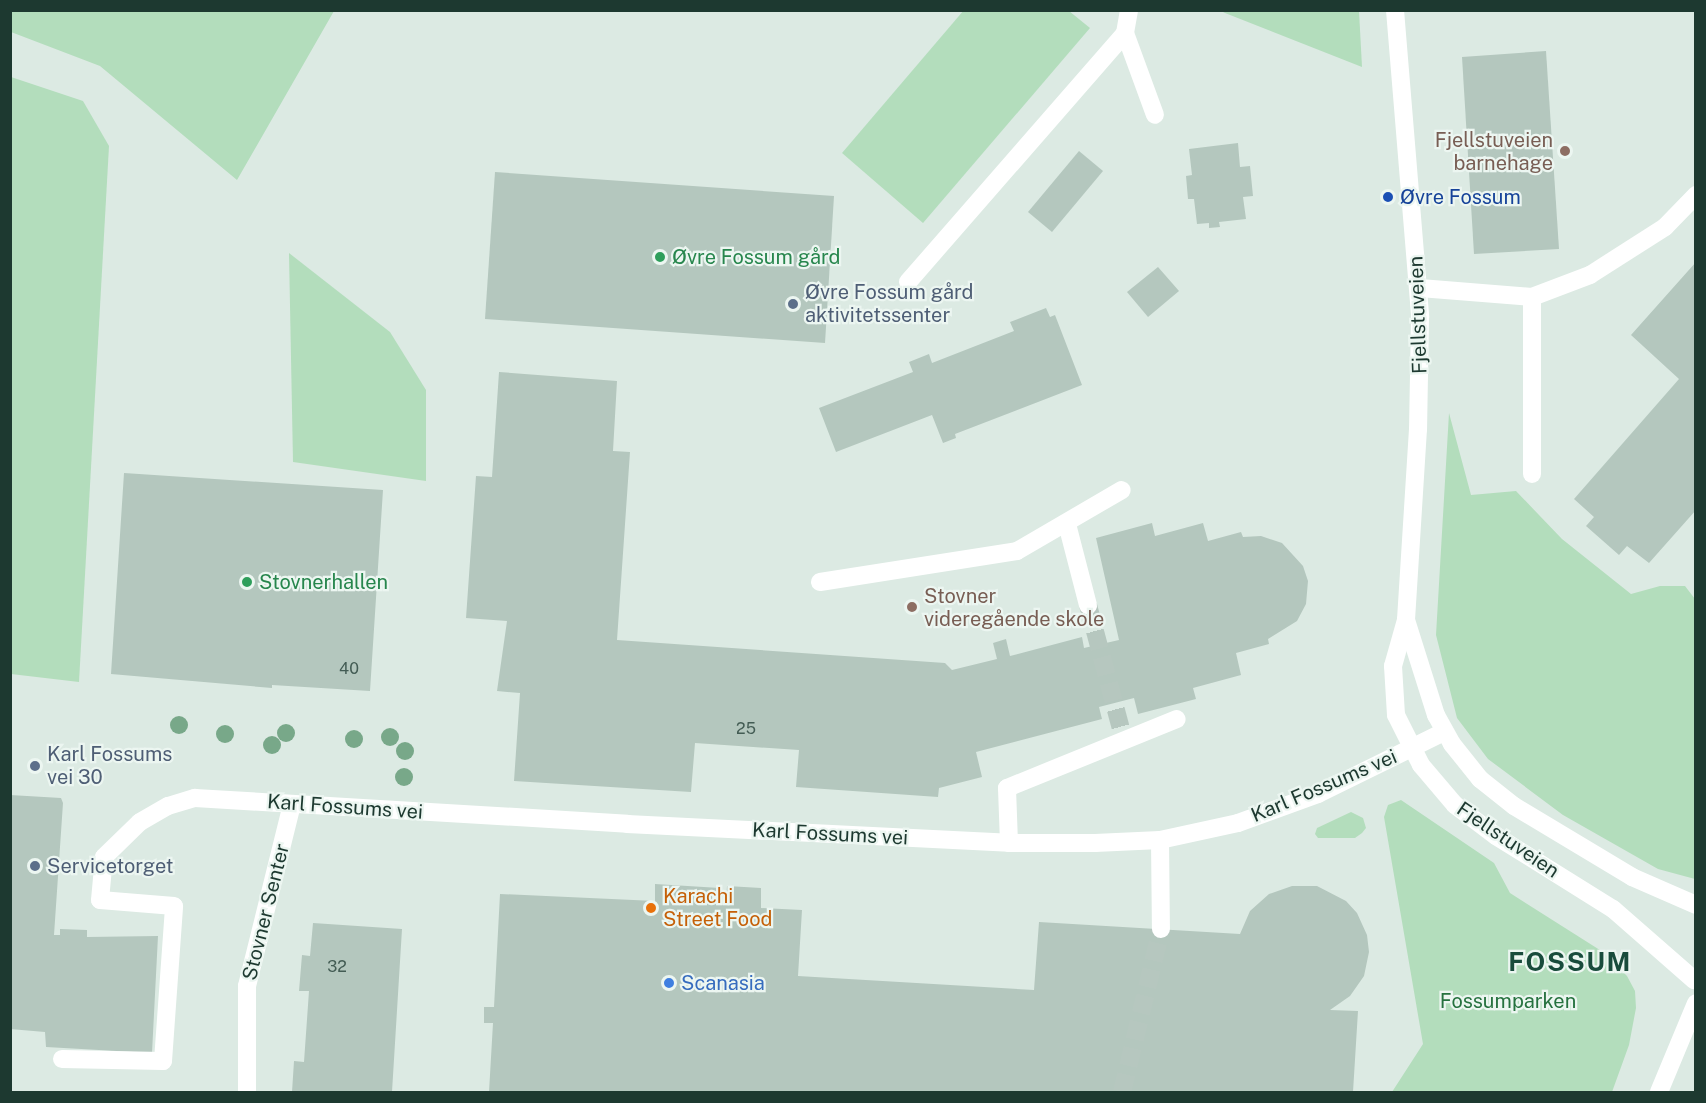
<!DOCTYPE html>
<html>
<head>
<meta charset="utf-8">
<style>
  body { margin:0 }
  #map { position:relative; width:1706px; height:1103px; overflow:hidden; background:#dceae3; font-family:"Public Sans",sans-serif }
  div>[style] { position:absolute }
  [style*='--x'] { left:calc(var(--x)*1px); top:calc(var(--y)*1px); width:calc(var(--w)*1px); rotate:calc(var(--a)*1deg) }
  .green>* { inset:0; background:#b3ddbc }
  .building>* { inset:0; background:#b4c7be }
  .minor-tunnel>* { height:18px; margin-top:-9px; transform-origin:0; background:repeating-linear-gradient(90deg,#b6c7bf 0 18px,transparent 0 27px) }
  .minor>* { height:18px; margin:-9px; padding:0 9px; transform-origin:9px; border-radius:9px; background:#fff }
  .trees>* { width:18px; height:18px; margin:-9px; border-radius:50%; background:#78a889 }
  .dots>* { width:16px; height:16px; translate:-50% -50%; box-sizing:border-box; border:3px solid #ecf6f1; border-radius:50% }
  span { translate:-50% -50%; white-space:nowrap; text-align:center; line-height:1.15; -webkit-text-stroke:4.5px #ecf6f1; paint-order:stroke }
  .number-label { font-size:16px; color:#435c54 }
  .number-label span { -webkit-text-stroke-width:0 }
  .education-label { font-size:20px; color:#785e54 }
  .right { translate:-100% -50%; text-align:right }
  .left { translate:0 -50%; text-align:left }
  .transit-label { font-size:20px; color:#164399 }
  .leisure-label { font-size:20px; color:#27864d }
  .service-label { font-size:20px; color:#4e5e75 }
  .street-label { font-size:20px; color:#1d3930 }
  .food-label { font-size:20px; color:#c56008 }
  .shop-label { font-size:20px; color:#366cbe }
  .park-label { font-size:20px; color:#26723f }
  .district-label { font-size:26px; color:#194c3c; font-weight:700; letter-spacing:1.5px }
  .frame { position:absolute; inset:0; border:12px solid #1d3930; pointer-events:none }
</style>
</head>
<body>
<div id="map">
  <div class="green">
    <div style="clip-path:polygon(964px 10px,1069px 11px,1090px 28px,923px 223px,842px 153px)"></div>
    <div style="clip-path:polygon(10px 11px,11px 10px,334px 11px,237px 180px,100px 66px,11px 32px)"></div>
    <div style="clip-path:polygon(1221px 11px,1359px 11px,1362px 67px,1225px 13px)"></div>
    <div style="clip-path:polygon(11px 77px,83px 101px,109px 146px,79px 682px,11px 674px)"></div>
    <div style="clip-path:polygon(289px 253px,390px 332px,426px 390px,426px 481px,293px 462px)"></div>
    <div style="clip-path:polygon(1449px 413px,1471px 495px,1516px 491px,1562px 539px,1631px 594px,1660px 586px,1685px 586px,1695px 599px,1695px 879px,1658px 869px,1563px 815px,1488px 759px,1457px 718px,1436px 635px)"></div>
    <div style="clip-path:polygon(1401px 800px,1494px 863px,1510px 893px,1603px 952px,1627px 976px,1635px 991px,1636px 1008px,1629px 1045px,1612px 1092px,1392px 1092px,1423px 1044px,1384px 817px,1388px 805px)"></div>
    <div style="clip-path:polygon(1351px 812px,1363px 818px,1366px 828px,1362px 833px,1355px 838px,1318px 838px,1315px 834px,1317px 828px)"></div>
  </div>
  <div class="building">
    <div style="clip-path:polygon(1546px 51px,1559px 249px,1474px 254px,1462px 57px)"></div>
    <div style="clip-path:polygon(1238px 143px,1240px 167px,1250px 166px,1253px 196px,1243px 197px,1246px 219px,1219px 222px,1220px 227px,1209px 228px,1209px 223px,1197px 224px,1194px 199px,1188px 199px,1186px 176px,1192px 175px,1189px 149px)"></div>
    <div style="clip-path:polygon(1079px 151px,1103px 171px,1052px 232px,1028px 212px)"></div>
    <div style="clip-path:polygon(495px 172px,834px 196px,825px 343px,485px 319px)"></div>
    <div style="clip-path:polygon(1696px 262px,1696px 510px,1649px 563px,1627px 546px,1619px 555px,1586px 526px,1594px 517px,1574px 499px,1679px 379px,1631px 335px)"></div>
    <div style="clip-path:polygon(1158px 267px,1179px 291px,1148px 317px,1127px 292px)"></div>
    <div style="clip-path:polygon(1046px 308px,1050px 317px,1055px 315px,1082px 385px,955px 434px,956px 438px,943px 443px,932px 415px,836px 452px,819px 408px,913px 372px,909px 362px,929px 354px,932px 363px,1014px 331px,1010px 322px)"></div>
    <div style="clip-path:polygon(499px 372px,617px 381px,613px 451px,630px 452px,617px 640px,945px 663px,952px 670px,997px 659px,993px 643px,1006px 639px,1010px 656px,1082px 637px,1084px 648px,1119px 640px,1096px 538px,1152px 523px,1155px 536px,1203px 523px,1208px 541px,1241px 532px,1243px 537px,1261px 536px,1282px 543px,1303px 566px,1308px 581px,1306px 604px,1297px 621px,1268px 639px,1269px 644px,1236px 653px,1241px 675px,1193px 688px,1196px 699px,1138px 714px,1134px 698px,1099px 707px,1102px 719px,976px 752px,982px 777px,939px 788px,938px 797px,796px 787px,799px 750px,695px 743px,691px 792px,514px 781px,520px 693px,497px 691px,507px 621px,466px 618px,476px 476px,492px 477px)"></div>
    <div style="clip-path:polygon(124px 473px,383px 490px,370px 691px,272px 685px,272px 688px,111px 674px)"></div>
    <div style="clip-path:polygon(10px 795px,61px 798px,63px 803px,54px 935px,60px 935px,60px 929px,87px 930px,87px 937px,158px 936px,152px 1053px,46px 1047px,45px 1032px,10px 1029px)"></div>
    <div style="clip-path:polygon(655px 884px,720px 888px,719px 905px,726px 905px,727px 886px,761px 888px,761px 908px,802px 910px,798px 976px,1034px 990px,1039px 922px,1240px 934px,1250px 911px,1269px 894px,1292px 886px,1317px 886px,1346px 901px,1357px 913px,1367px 935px,1369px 952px,1364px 976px,1350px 996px,1330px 1010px,1358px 1011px,1353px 1092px,489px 1092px,493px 1023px,484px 1023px,484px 1007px,494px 1007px,500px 894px,655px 901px)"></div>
    <div style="clip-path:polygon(313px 923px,402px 929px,392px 1092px,292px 1092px,294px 1061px,304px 1062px,309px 991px,299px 991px,302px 955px,310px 956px)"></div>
  </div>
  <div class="minor-tunnel">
    <div style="--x:1088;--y:605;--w:140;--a:75.1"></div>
    <div style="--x:1122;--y:1092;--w:168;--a:-76.5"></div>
  </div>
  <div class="minor">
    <div style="--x:1395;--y:10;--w:308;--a:85.3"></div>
    <div style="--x:1420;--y:317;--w:112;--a:91"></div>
    <div style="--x:1418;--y:429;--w:191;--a:93.6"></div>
    <div style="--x:1406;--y:620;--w:48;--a:105.8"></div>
    <div style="--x:1393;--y:666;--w:49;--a:86.5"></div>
    <div style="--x:1396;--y:715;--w:56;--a:63.4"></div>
    <div style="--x:1421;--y:765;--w:52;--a:49.6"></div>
    <div style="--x:1455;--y:805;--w:51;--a:37.1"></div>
    <div style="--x:1496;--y:836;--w:138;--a:32"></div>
    <div style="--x:1613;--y:909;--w:108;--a:41.2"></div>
    <div style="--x:1125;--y:33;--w:87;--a:69.9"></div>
    <div style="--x:908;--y:282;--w:330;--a:-48.9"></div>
    <div style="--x:1125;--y:33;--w:23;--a:-80"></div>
    <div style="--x:1420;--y:288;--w:112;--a:4.6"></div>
    <div style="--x:1532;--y:297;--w:62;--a:-20.8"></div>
    <div style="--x:1590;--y:275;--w:89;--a:-32.6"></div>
    <div style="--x:1665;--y:227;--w:45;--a:-45.9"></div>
    <div style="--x:1532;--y:297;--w:177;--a:90"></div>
    <div style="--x:1067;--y:524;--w:84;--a:75.5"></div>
    <div style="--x:820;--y:582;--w:199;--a:-8.9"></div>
    <div style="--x:1017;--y:551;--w:121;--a:-30.2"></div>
    <div style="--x:1406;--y:620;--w:100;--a:72.5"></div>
    <div style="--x:1436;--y:715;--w:33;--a:61"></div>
    <div style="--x:1452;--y:744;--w:45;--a:51.3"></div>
    <div style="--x:1480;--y:779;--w:43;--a:38.5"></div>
    <div style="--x:1514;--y:806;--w:138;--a:31"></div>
    <div style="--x:1632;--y:877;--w:70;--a:23.6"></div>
    <div style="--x:1160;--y:840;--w:89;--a:89.4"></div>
    <div style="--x:1009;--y:843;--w:55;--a:-92.1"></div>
    <div style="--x:1007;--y:788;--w:183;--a:-22.1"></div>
    <div style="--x:62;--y:1059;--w:101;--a:1.1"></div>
    <div style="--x:163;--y:1061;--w:155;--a:-85.9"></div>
    <div style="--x:174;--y:906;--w:74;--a:-175.4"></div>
    <div style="--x:100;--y:900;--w:43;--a:-84.7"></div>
    <div style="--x:104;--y:857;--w:50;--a:-44.2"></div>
    <div style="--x:140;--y:822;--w:32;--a:-30"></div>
    <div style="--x:168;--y:806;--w:28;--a:-17"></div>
    <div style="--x:195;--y:798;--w:433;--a:3.4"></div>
    <div style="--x:627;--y:824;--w:382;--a:2.8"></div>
    <div style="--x:1009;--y:843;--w:86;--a:0"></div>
    <div style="--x:1095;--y:843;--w:65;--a:-2.6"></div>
    <div style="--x:1160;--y:840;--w:80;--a:-12.3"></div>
    <div style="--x:1238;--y:823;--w:85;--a:-19.9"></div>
    <div style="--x:1318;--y:794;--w:140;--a:-26.2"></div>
    <div style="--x:247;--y:1092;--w:106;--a:-90"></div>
    <div style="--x:247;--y:986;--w:187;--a:-76.1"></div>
    <div style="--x:1659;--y:1092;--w:96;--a:-67.4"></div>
  </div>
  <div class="trees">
    <div style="left:179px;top:725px"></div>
    <div style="left:286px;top:733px"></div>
    <div style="left:225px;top:734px"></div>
    <div style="left:390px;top:737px"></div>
    <div style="left:354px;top:739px"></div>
    <div style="left:272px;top:745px"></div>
    <div style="left:405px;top:751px"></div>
    <div style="left:404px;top:777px"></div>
  </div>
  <div class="dots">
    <div style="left:1565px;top:151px;background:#8d6e63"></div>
    <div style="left:1388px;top:197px;background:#1a4fb4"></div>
    <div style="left:660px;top:257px;background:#2e9e5b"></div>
    <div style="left:793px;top:304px;background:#5c6f8a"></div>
    <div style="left:247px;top:582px;background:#2e9e5b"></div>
    <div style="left:912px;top:607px;background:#8d6e63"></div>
    <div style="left:35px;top:766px;background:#5c6f8a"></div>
    <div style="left:35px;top:866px;background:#5c6f8a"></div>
    <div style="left:651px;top:908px;background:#e8710a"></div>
    <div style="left:669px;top:983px;background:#3f7fe0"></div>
  </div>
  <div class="number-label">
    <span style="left:349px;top:669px">40</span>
    <span style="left:746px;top:729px">25</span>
    <span style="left:337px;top:967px">32</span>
  </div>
  <div class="education-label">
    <span class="right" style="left:1553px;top:152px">Fjellstuveien<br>barnehage</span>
    <span class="left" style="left:924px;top:608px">Stovner<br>videregående skole</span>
  </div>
  <div class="transit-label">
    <span class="left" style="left:1400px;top:197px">Øvre Fossum</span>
  </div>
  <div class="leisure-label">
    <span class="left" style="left:672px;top:257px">Øvre Fossum gård</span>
    <span class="left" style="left:259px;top:582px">Stovnerhallen</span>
  </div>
  <div class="service-label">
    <span class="left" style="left:805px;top:304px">Øvre Fossum gård<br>aktivitetssenter</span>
    <span class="left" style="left:47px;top:766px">Karl Fossums<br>vei 30</span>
    <span class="left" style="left:47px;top:866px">Servicetorget</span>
  </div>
  <div class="street-label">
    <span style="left:1418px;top:315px;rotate:-92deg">Fjellstuveien</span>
    <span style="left:1324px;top:786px;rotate:-23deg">Karl Fossums vei</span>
    <span style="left:345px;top:807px;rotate:4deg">Karl Fossums vei</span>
    <span style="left:830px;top:834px;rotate:3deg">Karl Fossums vei</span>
    <span style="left:1508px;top:840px;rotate:34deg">Fjellstuveien</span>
    <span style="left:266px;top:912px;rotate:-76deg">Stovner Senter</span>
  </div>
  <div class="food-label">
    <span class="left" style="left:663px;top:908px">Karachi<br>Street Food</span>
  </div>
  <div class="shop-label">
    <span class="left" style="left:681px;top:983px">Scanasia</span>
  </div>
  <div class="park-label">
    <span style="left:1508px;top:1001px">Fossumparken</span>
  </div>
  <div class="district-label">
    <span style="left:1570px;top:962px">FOSSUM</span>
  </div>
  <div class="frame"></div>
</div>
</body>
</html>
